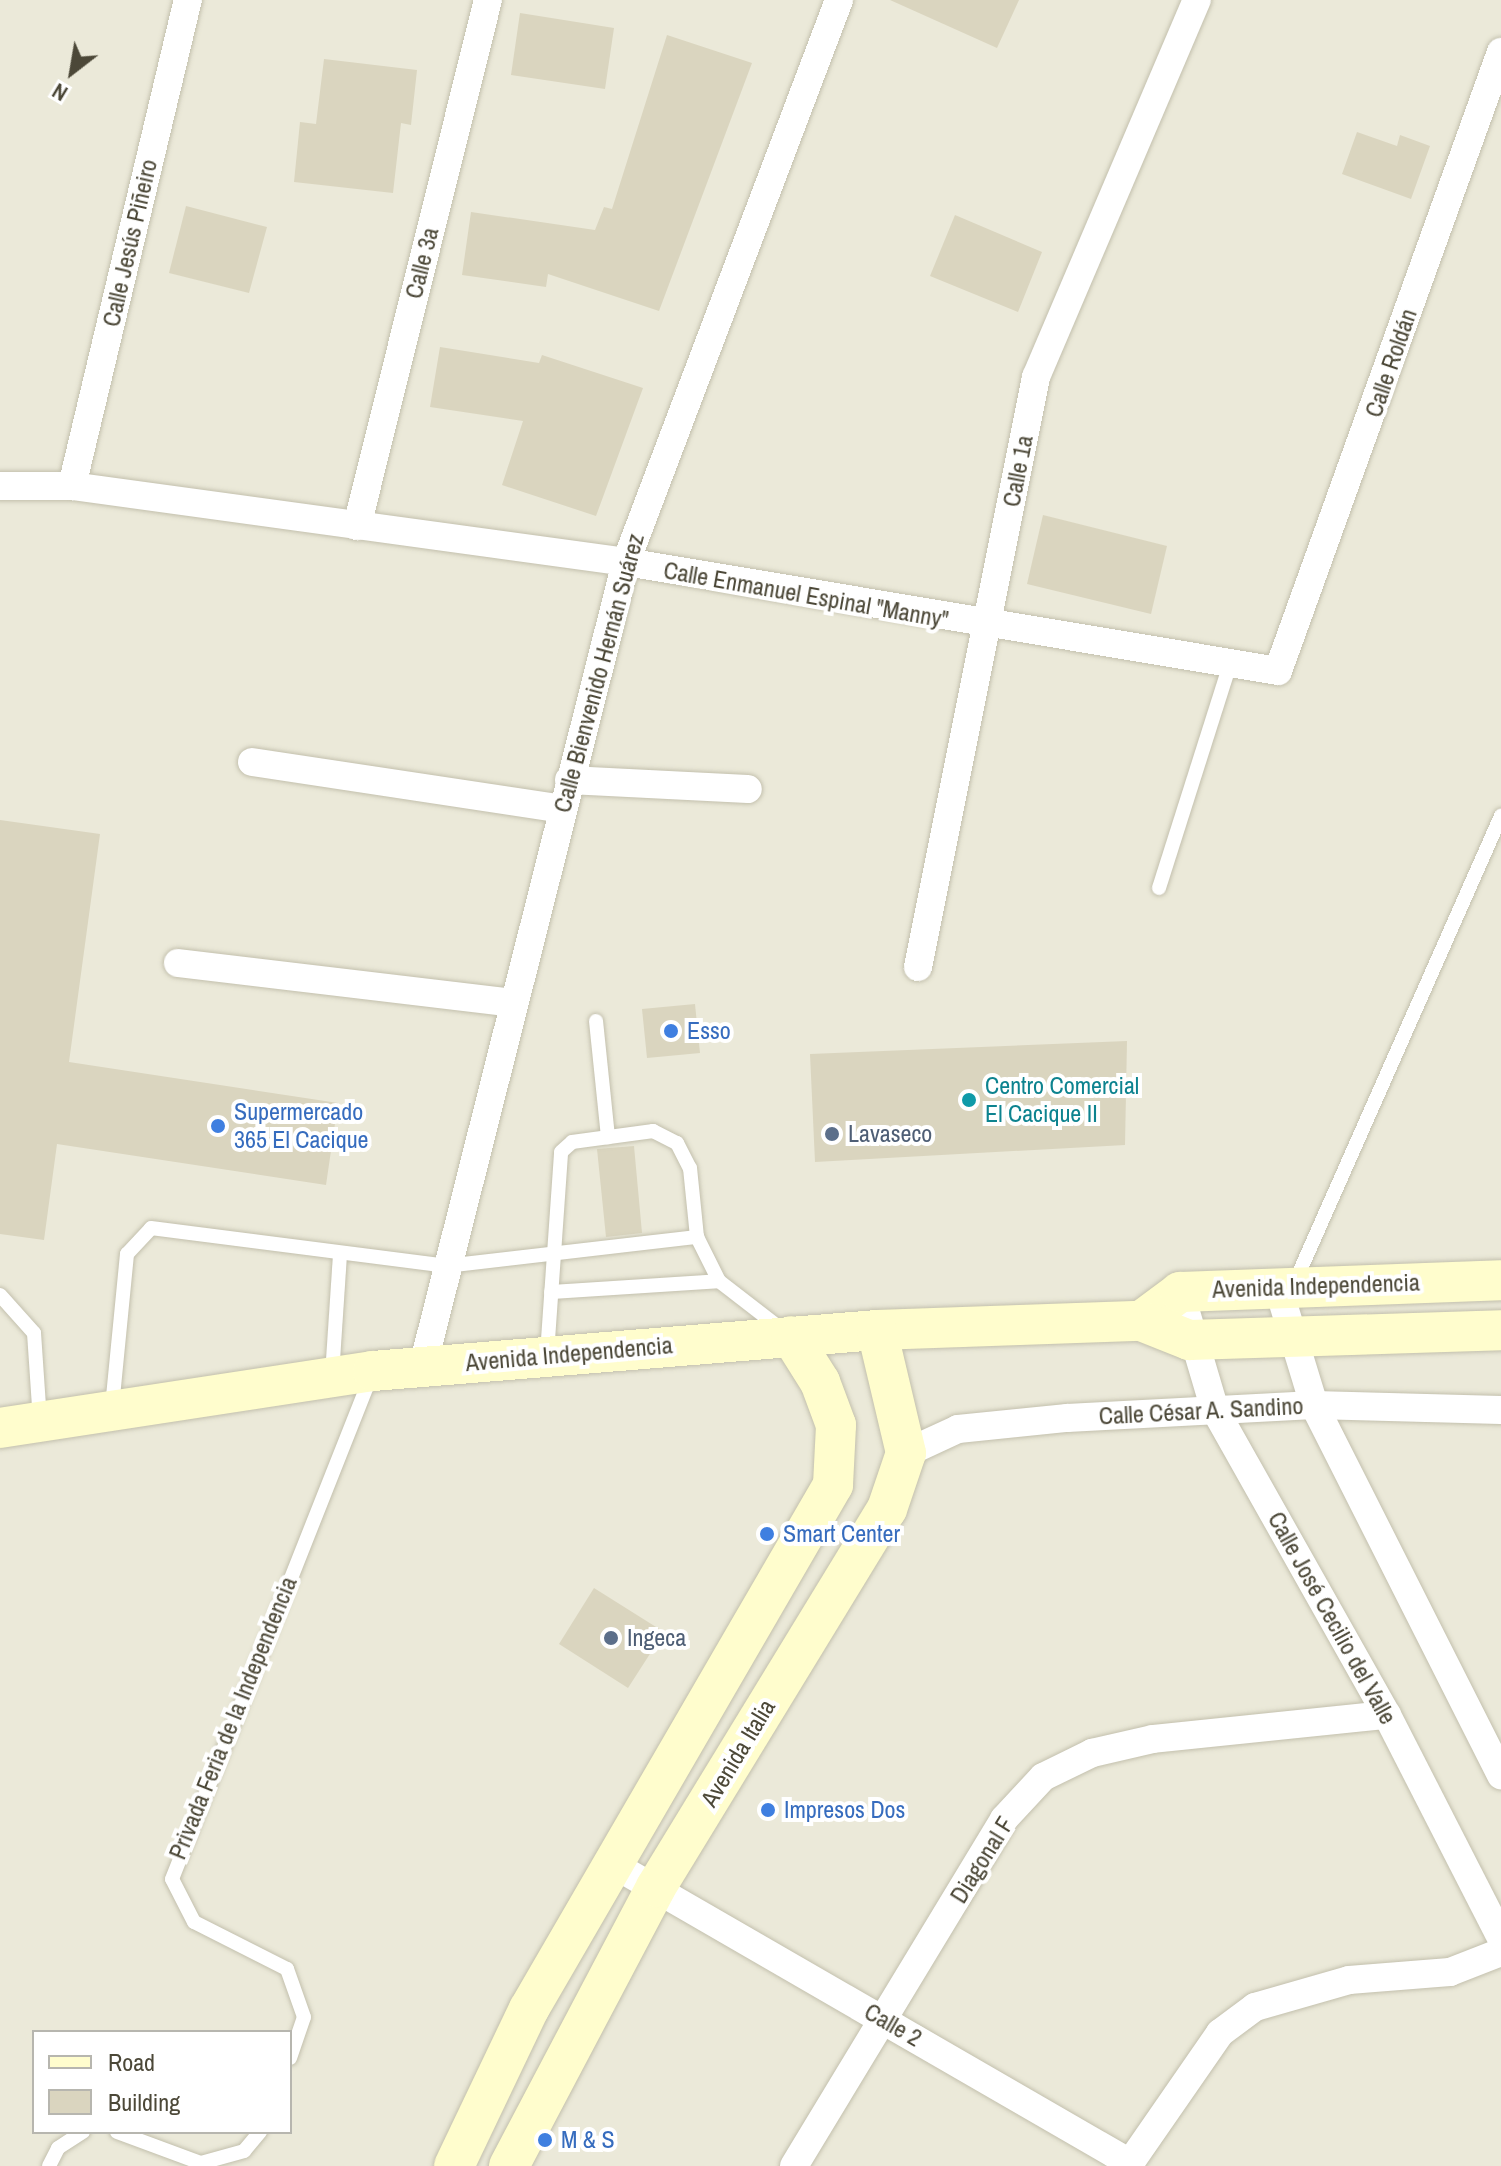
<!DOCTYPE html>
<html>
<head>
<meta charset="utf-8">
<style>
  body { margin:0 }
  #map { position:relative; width:1501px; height:2166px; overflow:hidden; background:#f7f6eb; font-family:"Archivo Narrow",sans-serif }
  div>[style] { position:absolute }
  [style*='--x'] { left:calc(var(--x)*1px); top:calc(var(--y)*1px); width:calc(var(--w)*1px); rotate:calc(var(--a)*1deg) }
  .residential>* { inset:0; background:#ebe9d9 }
  .building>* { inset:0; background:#dad5bf }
  .roads { filter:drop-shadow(0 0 2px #c3c0ad) drop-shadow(0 0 2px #c3c0ad) }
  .lane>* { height:14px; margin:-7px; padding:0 7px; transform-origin:7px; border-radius:7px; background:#fff }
  .street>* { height:28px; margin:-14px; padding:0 14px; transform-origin:14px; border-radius:14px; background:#fff }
  .secondary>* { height:40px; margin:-20px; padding:0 20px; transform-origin:20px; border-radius:20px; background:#fffdcd }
  .dots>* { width:22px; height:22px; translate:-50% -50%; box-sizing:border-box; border:4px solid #fff; border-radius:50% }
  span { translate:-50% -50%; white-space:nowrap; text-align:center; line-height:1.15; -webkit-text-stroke:8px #fff; paint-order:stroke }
  .street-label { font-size:24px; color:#4c4838 }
  .shop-label { font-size:24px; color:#366cbe }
  .left { translate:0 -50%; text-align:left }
  .culture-label { font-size:24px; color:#0d838f }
  .service-label { font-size:24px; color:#4e5e75 }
  .legend { position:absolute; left:32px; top:2030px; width:260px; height:104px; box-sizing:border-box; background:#fff; border:2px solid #b7b6af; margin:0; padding:10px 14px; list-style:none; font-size:24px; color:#4c4838 }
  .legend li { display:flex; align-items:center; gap:16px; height:40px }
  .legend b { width:40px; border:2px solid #b7b6af }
  .north { position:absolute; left:32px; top:32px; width:80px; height:80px; -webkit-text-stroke:6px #fff; paint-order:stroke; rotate:211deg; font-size:22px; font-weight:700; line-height:32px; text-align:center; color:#4c4838 }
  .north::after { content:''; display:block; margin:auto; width:28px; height:36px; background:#4c4838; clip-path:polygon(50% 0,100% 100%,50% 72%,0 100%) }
</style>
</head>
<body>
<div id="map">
  <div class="residential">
    <div style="clip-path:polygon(evenodd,0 0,1501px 0,1501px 2166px,0 2166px,0 0,34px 2032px,290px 2032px,290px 2132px,34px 2132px,34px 2032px)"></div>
  </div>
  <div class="building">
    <div style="clip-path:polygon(890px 0,1019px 0,997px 48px)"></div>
    <div style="clip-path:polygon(520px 13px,614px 28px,605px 89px,511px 75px)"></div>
    <div style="clip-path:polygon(667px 35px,752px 63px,659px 311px,548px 274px,546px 287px,462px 275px,471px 212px,595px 230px,604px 207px,612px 209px)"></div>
    <div style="clip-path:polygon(324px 59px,417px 70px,411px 125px,401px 123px,393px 193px,294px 182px,300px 122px,316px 124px)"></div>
    <div style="clip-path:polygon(1357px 132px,1397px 146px,1400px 135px,1430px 146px,1411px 199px,1342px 174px)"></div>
    <div style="clip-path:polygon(186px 206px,267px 227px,249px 293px,169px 273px)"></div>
    <div style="clip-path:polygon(955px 215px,1042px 252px,1018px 312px,930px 276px)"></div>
    <div style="clip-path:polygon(440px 347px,539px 363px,542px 355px,643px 388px,596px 516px,502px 485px,523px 421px,430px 407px)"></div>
    <div style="clip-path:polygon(1043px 515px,1167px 546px,1151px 614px,1027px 584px)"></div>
    <div style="clip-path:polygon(0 820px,100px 834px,69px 1062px,338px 1103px,326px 1185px,57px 1144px,44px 1240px,0 1234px)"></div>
    <div style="clip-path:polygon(695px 1004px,700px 1053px,647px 1058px,642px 1009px)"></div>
    <div style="clip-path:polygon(1127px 1041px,1125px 1145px,815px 1162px,810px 1054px)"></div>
    <div style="clip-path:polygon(634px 1146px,642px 1233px,606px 1237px,597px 1149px)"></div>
    <div style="clip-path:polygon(594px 1588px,664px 1632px,628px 1688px,559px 1644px)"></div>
  </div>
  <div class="roads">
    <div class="lane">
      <div style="--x:1159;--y:888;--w:232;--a:-72.4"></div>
      <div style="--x:596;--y:1021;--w:117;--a:84.1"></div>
      <div style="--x:1295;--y:1282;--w:510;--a:-66.15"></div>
      <div style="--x:551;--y:1292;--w:168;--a:-3.7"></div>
      <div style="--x:0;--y:1295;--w:51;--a:48.2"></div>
      <div style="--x:34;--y:1333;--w:87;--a:86.1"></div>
      <div style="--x:547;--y:1354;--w:202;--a:-86"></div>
      <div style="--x:561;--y:1152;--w:15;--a:-42"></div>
      <div style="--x:572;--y:1142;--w:82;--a:-7.7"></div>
      <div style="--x:653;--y:1131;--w:27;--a:27"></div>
      <div style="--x:677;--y:1143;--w:28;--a:63"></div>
      <div style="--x:690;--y:1168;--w:69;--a:84.2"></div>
      <div style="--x:697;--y:1237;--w:49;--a:63.4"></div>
      <div style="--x:719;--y:1281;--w:78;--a:37.7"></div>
      <div style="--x:332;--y:1375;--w:119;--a:-86.2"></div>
      <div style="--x:112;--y:1407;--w:154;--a:-84.4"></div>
      <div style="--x:127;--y:1254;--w:35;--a:-47"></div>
      <div style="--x:151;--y:1228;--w:297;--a:7.3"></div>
      <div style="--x:446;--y:1266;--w:253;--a:-6.6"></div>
      <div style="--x:290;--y:2058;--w:43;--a:-71.1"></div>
      <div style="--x:304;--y:2017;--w:51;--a:-109.5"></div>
      <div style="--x:287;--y:1969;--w:104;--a:-153.2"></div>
      <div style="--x:194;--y:1922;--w:48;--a:-117.1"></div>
      <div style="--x:172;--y:1879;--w:541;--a:-68.41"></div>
      <div style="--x:117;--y:2132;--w:90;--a:20.3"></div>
      <div style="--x:201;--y:2163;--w:45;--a:-15.6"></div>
      <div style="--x:244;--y:2151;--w:25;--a:-50"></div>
      <div style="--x:49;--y:2166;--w:20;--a:-63"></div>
      <div style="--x:58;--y:2148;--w:30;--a:-33"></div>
    </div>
    <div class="street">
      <div style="--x:0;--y:486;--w:72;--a:0"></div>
      <div style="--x:72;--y:486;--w:559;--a:7.81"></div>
      <div style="--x:626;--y:562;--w:661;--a:9.49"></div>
      <div style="--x:1278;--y:671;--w:658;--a:-70.19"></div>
      <div style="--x:72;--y:486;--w:500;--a:-76.6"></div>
      <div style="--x:357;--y:526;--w:542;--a:-76.02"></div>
      <div style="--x:252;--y:762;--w:314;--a:8.6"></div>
      <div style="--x:569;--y:780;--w:179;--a:2.9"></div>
      <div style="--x:178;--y:963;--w:336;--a:6.8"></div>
      <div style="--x:918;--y:967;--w:602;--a:-78.69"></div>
      <div style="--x:1036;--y:377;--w:410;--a:-66.9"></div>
      <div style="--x:1278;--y:1287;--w:123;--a:73"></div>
      <div style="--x:1314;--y:1405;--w:415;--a:63.2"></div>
      <div style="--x:1180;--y:1292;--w:123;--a:73.5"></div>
      <div style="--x:1215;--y:1410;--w:350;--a:60.6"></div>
      <div style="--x:1387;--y:1715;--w:250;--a:62.9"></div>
      <div style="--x:423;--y:1366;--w:829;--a:-75.83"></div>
      <div style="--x:626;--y:562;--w:601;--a:-69.24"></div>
      <div style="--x:906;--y:1453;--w:57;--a:-24.8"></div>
      <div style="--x:958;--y:1429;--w:110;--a:-5.8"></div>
      <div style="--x:1067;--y:1418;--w:247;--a:-3"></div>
      <div style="--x:1314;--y:1405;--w:187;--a:1.5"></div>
      <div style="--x:616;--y:1866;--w:594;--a:30.02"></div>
      <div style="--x:794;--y:2166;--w:406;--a:-58.8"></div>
      <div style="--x:1004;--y:1819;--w:57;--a:-47.1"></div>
      <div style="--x:1043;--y:1777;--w:55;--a:-26.1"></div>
      <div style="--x:1092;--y:1753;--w:63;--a:-12.9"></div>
      <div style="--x:1153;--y:1739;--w:235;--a:-5.9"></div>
      <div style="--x:1128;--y:2166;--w:162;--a:-55.3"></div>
      <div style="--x:1220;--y:2033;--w:44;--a:-36.6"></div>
      <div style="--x:1255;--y:2007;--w:98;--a:-16"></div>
      <div style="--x:1349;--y:1980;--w:101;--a:-4.5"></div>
      <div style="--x:1450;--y:1972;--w:55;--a:-21.4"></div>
    </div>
    <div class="secondary">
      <div style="--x:1141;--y:1321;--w:49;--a:-36.6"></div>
      <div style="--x:1180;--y:1292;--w:321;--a:-2.1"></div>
      <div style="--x:0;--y:1428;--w:377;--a:-8.7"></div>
      <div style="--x:373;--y:1371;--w:506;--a:-4.65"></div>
      <div style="--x:877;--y:1330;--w:264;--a:-2"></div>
      <div style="--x:1141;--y:1321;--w:52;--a:21.6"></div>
      <div style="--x:1189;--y:1340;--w:312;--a:-1.8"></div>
      <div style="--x:454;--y:2166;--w:174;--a:-64.5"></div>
      <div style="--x:529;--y:2009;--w:606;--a:-59.88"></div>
      <div style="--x:833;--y:1485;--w:60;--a:-87.1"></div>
      <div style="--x:836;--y:1425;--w:46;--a:-110.4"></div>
      <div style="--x:820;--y:1382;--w:54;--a:-122.2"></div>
      <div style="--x:509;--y:2166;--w:315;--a:-62.2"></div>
      <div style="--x:656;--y:1887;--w:443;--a:-58.6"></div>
      <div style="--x:887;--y:1509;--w:59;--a:-71.3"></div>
      <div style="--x:906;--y:1453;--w:126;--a:-103.3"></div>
    </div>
  </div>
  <div class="dots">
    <div style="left:671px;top:1031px;background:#3f7fe0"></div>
    <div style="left:969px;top:1100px;background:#0f9aa8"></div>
    <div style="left:218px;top:1126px;background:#3f7fe0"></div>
    <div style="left:832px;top:1134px;background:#5c6f8a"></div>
    <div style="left:767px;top:1534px;background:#3f7fe0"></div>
    <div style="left:611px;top:1638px;background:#5c6f8a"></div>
    <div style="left:768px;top:1810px;background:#3f7fe0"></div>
    <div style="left:545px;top:2140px;background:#3f7fe0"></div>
  </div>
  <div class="street-label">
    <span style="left:130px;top:243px;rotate:-77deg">Calle Jesús Piñeiro</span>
    <span style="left:422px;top:263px;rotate:-76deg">Calle 3a</span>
    <span style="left:1391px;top:363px;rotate:-71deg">Calle Roldán</span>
    <span style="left:1018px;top:471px;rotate:-79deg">Calle 1a</span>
    <span style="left:806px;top:595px;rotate:10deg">Calle Enmanuel Espinal "Manny"</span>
    <span style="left:599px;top:673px;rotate:-75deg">Calle Bienvenido Hernán Suárez</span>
    <span style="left:1316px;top:1286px;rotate:-2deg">Avenida Independencia</span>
    <span style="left:569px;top:1354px;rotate:-5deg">Avenida Independencia</span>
    <span style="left:1201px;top:1411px;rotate:-3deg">Calle César A. Sandino</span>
    <span style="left:1332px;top:1618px;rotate:61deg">Calle José Cecilio del Valle</span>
    <span style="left:233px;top:1718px;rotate:-68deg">Privada Feria de la Independencia</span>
    <span style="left:738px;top:1753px;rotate:-59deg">Avenida Italia</span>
    <span style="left:982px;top:1860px;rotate:-58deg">Diagonal F</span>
    <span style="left:893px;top:2025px;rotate:30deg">Calle 2</span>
  </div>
  <div class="shop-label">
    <span class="left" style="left:687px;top:1031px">Esso</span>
    <span class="left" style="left:234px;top:1126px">Supermercado<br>365 El Cacique</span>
    <span class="left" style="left:783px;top:1534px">Smart Center</span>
    <span class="left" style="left:784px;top:1810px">Impresos Dos</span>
    <span class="left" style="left:561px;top:2140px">M &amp; S</span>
  </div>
  <div class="culture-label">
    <span class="left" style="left:985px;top:1100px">Centro Comercial<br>El Cacique II</span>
  </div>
  <div class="service-label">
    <span class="left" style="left:848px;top:1134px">Lavaseco</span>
    <span class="left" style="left:627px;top:1638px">Ingeca</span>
  </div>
  <ul class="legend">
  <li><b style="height:10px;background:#fffdcd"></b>Road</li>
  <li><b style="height:22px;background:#dad5bf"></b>Building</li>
  </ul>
  <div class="north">N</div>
</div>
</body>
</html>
